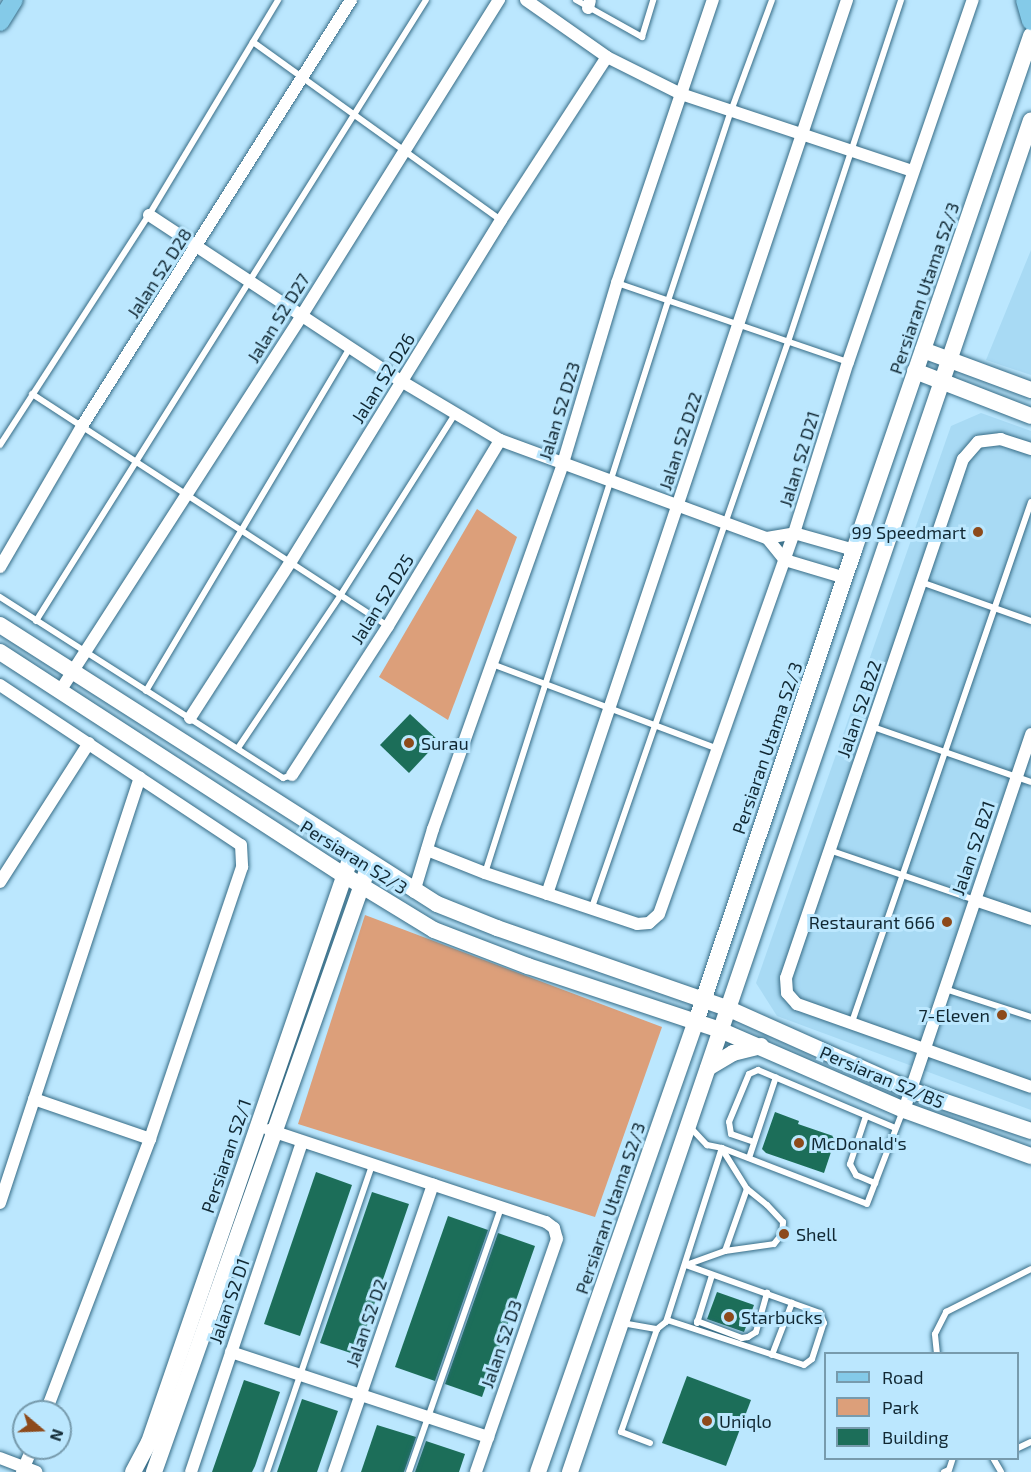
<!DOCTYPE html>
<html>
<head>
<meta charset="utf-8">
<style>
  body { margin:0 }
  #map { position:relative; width:1031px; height:1472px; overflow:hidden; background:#bbe7fe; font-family:"Exo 2",sans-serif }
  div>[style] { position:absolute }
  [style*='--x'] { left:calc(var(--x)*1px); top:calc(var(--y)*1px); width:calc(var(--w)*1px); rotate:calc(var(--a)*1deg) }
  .built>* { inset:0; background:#a8daf4 }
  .green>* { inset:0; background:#dc9f7a }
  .building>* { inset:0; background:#1c6e59 }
  .roads { filter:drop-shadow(0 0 2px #376c86) drop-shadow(0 0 2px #376c86) }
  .lane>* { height:6px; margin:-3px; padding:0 3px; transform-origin:3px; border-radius:3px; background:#fff }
  .street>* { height:12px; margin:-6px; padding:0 6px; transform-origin:6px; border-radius:6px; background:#fff }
  .secondary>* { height:16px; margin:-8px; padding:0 8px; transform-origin:8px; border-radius:8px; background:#fff }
  .primary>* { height:18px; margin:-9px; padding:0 9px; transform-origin:9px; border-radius:9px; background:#84cae8 }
  .dots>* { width:16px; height:16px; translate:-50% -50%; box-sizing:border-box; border:3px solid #bbe7fe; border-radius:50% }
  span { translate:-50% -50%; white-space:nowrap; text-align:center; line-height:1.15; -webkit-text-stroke:6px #bbe7fe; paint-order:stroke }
  .street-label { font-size:18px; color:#112833 }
  .poi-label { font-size:18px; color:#112833 }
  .right { translate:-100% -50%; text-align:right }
  .left { translate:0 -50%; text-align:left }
  .legend { position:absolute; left:824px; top:1352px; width:195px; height:108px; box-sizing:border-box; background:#bbe7fe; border:2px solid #779bad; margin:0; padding:8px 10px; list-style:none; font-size:18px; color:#112833 }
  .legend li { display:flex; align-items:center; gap:12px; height:30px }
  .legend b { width:30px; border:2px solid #779bad }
  .north { position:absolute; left:12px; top:1400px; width:60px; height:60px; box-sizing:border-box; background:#bbe7fe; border:2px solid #779bad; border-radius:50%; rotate:109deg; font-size:16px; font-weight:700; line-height:24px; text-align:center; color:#112833 }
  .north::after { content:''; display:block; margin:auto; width:21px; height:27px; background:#8d4a1b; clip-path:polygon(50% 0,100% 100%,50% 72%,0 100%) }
</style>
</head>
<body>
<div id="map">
  <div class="built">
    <div style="clip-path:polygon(1031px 250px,1031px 375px,986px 360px)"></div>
    <div style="clip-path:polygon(981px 413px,1031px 431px,1031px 1110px,777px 1016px,756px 983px,951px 426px)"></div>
  </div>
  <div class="green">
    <div style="clip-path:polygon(477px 509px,517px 537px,448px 720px,379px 677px)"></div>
    <div style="clip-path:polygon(365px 915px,662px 1027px,595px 1217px,298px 1124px)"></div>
  </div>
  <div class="building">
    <div style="clip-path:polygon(410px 714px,439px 741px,409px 773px,380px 745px)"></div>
    <div style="clip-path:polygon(775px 1112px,799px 1121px,798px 1124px,836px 1137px,824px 1173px,766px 1153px,762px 1149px)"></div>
    <div style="clip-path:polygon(316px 1172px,352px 1185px,300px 1336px,264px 1324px)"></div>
    <div style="clip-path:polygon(372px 1192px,409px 1204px,357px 1355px,320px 1343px)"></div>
    <div style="clip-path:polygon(448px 1216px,488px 1230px,435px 1381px,395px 1367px)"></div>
    <div style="clip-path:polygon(498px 1233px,535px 1246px,482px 1397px,445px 1384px)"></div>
    <div style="clip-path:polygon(717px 1292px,754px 1305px,744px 1332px,707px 1319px)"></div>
    <div style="clip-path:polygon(687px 1376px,751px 1400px,726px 1466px,662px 1443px)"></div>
    <div style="clip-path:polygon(244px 1380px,280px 1392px,255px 1466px,252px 1472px,212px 1472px)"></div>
    <div style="clip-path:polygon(302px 1399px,338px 1411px,317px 1472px,277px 1472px)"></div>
    <div style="clip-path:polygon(377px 1425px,416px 1437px,404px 1472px,361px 1472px)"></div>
    <div style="clip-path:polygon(426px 1441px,465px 1454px,459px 1472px,415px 1472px)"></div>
  </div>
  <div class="roads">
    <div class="lane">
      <div style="--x:576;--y:0;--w:76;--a:29.3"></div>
      <div style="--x:642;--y:37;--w:39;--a:-73"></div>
      <div style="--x:253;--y:42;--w:305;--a:35.7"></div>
      <div style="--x:617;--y:283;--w:244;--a:18.9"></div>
      <div style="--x:32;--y:394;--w:425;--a:33.1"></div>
      <div style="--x:0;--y:445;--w:274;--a:-57.1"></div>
      <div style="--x:149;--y:215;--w:251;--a:-59"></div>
      <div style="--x:921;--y:582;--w:117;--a:19.5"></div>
      <div style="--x:0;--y:597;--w:336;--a:32.6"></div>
      <div style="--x:283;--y:778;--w:9;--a:-18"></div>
      <div style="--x:36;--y:621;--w:733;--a:-57.87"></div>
      <div style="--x:492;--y:664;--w:239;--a:20.6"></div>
      <div style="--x:146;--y:691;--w:399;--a:-59.3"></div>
      <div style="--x:873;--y:727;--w:167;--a:19.2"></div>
      <div style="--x:238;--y:748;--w:183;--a:-56.1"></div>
      <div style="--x:340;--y:596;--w:215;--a:-57.7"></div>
      <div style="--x:829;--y:850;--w:154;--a:18.9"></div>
      <div style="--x:485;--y:873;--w:601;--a:-72.26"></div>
      <div style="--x:668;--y:301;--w:200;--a:-71.7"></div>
      <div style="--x:731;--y:111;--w:118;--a:-69.7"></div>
      <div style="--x:591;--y:910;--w:601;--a:-70.87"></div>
      <div style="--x:788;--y:342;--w:360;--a:-71.7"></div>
      <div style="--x:945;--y:989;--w:90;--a:18"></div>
      <div style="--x:852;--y:1022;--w:550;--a:-71"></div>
      <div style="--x:866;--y:1116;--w:51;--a:108.4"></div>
      <div style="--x:850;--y:1164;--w:13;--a:61"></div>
      <div style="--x:856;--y:1175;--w:21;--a:23"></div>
      <div style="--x:690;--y:1127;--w:25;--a:47"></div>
      <div style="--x:707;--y:1145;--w:15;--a:11"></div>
      <div style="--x:722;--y:1148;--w:155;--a:21.1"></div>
      <div style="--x:867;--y:1204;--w:101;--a:-69"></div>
      <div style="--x:754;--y:1142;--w:24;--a:-161"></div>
      <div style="--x:731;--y:1134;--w:12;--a:-99"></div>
      <div style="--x:729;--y:1122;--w:52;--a:-67.4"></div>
      <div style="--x:749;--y:1074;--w:10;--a:-24"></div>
      <div style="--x:758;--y:1070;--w:149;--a:22.9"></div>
      <div style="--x:749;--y:1158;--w:85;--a:-71.6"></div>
      <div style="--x:725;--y:1251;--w:66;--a:-70.5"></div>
      <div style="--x:686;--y:1265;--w:41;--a:-19.7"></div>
      <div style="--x:725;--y:1251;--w:49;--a:-8.1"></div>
      <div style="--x:774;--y:1244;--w:13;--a:-51"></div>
      <div style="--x:782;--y:1234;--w:12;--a:-85"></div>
      <div style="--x:783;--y:1222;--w:23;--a:-133"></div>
      <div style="--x:767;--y:1205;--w:26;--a:-141"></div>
      <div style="--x:747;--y:1189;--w:47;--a:-122"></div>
      <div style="--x:667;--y:1320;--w:144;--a:18.2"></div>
      <div style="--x:804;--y:1365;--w:10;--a:-37"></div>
      <div style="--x:812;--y:1359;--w:38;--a:-72"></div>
      <div style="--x:824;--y:1323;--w:11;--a:-112"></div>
      <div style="--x:820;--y:1313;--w:142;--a:-160.3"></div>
      <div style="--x:697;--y:1321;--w:48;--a:20.7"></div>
      <div style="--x:742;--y:1338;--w:6;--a:-9"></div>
      <div style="--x:748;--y:1337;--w:9;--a:-32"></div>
      <div style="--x:756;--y:1332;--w:41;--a:-74.2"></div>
      <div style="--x:622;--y:1323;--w:36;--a:10"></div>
      <div style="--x:657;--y:1329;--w:11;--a:-38"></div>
      <div style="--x:666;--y:1322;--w:183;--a:-72.2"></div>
      <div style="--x:697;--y:1323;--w:50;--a:-72.6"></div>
      <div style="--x:937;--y:1354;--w:20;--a:-96"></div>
      <div style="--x:935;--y:1334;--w:25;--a:-63"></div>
      <div style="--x:946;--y:1312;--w:95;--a:-26.8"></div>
      <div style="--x:772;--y:1355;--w:56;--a:-69"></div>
      <div style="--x:650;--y:1443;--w:31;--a:-159"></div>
      <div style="--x:621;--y:1432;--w:109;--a:-70.7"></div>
      <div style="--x:1018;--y:1448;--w:14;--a:-25"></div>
      <div style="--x:993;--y:1458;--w:16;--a:60"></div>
      <div style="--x:267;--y:1472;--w:324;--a:-71.1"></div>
      <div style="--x:409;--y:1472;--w:280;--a:-70.8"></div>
      <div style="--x:944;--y:1472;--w:5;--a:-22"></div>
      <div style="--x:949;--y:1470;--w:13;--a:-72"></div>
    </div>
    <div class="street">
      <div style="--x:526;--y:0;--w:99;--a:35.1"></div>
      <div style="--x:607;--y:57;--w:83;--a:26.6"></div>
      <div style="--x:681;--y:94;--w:243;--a:18.4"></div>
      <div style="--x:588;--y:8;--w:8;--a:-76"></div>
      <div style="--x:149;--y:215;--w:302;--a:33.4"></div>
      <div style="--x:401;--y:381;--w:115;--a:30.8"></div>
      <div style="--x:500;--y:440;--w:284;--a:20.2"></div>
      <div style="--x:767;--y:538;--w:27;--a:-10"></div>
      <div style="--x:794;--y:533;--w:62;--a:15.8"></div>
      <div style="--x:1031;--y:449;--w:32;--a:-162"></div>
      <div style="--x:1001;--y:439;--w:23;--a:173"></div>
      <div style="--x:978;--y:442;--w:23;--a:131"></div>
      <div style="--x:963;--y:459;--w:548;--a:108.83"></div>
      <div style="--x:786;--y:978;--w:15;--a:86"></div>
      <div style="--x:787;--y:993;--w:15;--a:48"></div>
      <div style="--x:797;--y:1004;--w:248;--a:19.5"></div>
      <div style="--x:767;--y:538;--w:28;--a:51"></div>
      <div style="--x:785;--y:560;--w:63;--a:16.7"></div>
      <div style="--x:0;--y:567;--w:163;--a:-59.8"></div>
      <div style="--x:82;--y:426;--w:504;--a:-57.73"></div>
      <div style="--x:0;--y:685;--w:289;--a:33.6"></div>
      <div style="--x:241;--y:845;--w:22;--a:87"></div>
      <div style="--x:242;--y:867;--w:287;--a:108.7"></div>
      <div style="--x:150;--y:1139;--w:292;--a:110.9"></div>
      <div style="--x:60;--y:691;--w:447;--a:-57.2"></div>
      <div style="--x:302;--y:315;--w:372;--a:-58"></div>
      <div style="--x:190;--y:718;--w:184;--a:-57.2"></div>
      <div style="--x:290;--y:563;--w:403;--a:-58.4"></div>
      <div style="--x:501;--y:220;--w:194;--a:-57"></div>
      <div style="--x:292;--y:775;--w:177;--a:-57.2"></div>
      <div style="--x:388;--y:626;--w:217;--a:-58.9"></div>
      <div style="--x:427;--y:850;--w:62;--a:21.6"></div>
      <div style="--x:485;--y:873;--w:160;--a:18.5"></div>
      <div style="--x:637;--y:924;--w:12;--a:-5"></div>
      <div style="--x:649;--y:923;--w:13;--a:-42"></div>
      <div style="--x:659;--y:914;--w:404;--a:-70.5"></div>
      <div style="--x:794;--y:533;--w:179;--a:-72.5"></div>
      <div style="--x:848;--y:362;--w:383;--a:-71"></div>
      <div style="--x:0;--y:882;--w:165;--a:-57.4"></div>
      <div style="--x:414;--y:892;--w:66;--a:-73.2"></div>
      <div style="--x:433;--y:829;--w:388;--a:-70.4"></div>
      <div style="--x:563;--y:463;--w:188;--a:-73.3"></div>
      <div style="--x:617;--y:283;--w:299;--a:-71.3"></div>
      <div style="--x:547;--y:894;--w:943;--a:-71.45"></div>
      <div style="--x:975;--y:900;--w:59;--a:18.7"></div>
      <div style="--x:34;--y:1099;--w:123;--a:19"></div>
      <div style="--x:904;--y:1110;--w:397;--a:-71.3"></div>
      <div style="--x:269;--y:1130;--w:292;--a:18.4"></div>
      <div style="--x:546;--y:1222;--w:10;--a:37"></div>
      <div style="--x:554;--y:1228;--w:11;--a:75"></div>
      <div style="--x:557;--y:1239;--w:247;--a:109.2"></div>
      <div style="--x:0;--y:1203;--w:448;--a:-71.8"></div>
      <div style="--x:231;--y:1352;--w:271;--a:18.3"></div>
      <div style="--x:0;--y:1458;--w:39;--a:21"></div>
      <div style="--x:22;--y:1472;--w:26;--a:-67"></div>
      <div style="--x:191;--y:1472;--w:348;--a:-71.4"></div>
      <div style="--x:334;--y:1472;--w:304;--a:-71"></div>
    </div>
    <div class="secondary">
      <div style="--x:923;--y:350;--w:115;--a:20.3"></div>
      <div style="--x:915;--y:371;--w:124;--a:21.2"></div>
      <div style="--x:0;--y:625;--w:518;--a:32.56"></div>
      <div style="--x:437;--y:904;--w:65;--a:21.8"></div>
      <div style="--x:497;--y:928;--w:244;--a:19.2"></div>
      <div style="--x:727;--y:1008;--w:201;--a:24.1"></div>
      <div style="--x:910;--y:1090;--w:128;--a:18.7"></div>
      <div style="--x:0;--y:652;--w:410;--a:33"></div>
      <div style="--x:344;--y:875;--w:105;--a:31.4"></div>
      <div style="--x:434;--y:930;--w:101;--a:21"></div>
      <div style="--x:528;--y:966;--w:202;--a:18.4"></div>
      <div style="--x:720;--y:1030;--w:201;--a:23.5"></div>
      <div style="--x:904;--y:1110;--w:135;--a:19.9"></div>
      <div style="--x:708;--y:1068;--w:29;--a:-31"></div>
      <div style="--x:733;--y:1053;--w:29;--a:-14"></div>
      <div style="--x:133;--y:1472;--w:34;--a:-62"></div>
      <div style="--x:149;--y:1442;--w:625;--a:-70.96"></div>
      <div style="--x:154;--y:1472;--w:647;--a:-70.5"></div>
      <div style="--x:538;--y:1472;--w:477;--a:-70.7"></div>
      <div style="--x:696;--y:1022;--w:498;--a:-71.5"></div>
      <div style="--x:854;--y:550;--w:544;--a:-71"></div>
      <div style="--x:570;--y:1472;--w:1428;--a:-71.17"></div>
    </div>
    <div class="primary">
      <div style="--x:1025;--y:0;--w:22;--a:74"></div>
      <div style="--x:0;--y:22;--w:26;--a:-58"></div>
    </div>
  </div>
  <div class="dots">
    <div style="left:978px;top:532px;background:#8d4a1b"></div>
    <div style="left:409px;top:743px;background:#8d4a1b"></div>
    <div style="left:947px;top:922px;background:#8d4a1b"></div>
    <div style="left:1002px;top:1015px;background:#8d4a1b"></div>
    <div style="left:799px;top:1143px;background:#8d4a1b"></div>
    <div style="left:784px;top:1234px;background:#8d4a1b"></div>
    <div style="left:729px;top:1317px;background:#8d4a1b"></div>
    <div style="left:707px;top:1421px;background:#8d4a1b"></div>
  </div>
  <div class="street-label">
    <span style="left:159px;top:273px;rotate:-57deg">Jalan S2 D28</span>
    <span style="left:924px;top:288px;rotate:-71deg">Persiaran Utama S2/3</span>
    <span style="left:278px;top:318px;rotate:-58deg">Jalan S2 D27</span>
    <span style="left:383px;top:378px;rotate:-58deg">Jalan S2 D26</span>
    <span style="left:559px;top:411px;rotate:-73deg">Jalan S2 D23</span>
    <span style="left:680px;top:441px;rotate:-72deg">Jalan S2 D22</span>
    <span style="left:799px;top:459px;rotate:-73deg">Jalan S2 D21</span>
    <span style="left:382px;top:599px;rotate:-58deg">Jalan S2 D25</span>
    <span style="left:859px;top:709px;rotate:-71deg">Jalan S2 B22</span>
    <span style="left:767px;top:748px;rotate:-71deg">Persiaran Utama S2/3</span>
    <span style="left:973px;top:848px;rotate:-71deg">Jalan S2 B21</span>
    <span style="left:354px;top:857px;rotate:32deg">Persiaran S2/3</span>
    <span style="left:882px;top:1077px;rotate:23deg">Persiaran S2/B5</span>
    <span style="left:226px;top:1156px;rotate:-71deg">Persiaran S2/1</span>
    <span style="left:610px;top:1208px;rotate:-71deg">Persiaran Utama S2/3</span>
    <span style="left:229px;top:1301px;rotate:-71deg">Jalan S2 D1</span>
    <span style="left:366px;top:1323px;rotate:-71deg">Jalan S2 D2</span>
    <span style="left:501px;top:1344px;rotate:-71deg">Jalan S2 D3</span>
  </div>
  <div class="poi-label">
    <span class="right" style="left:966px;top:532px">99 Speedmart</span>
    <span class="left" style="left:421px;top:743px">Surau</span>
    <span class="right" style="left:935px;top:922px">Restaurant 666</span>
    <span class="right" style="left:990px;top:1015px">7-Eleven</span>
    <span class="left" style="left:811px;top:1143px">McDonald's</span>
    <span class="left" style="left:796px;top:1234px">Shell</span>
    <span class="left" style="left:741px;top:1317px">Starbucks</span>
    <span class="left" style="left:719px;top:1421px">Uniqlo</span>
  </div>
  <ul class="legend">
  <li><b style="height:8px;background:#84cae8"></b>Road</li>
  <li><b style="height:16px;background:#dc9f7a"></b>Park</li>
  <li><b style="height:16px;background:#1c6e59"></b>Building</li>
  </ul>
  <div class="north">N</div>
</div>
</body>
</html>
